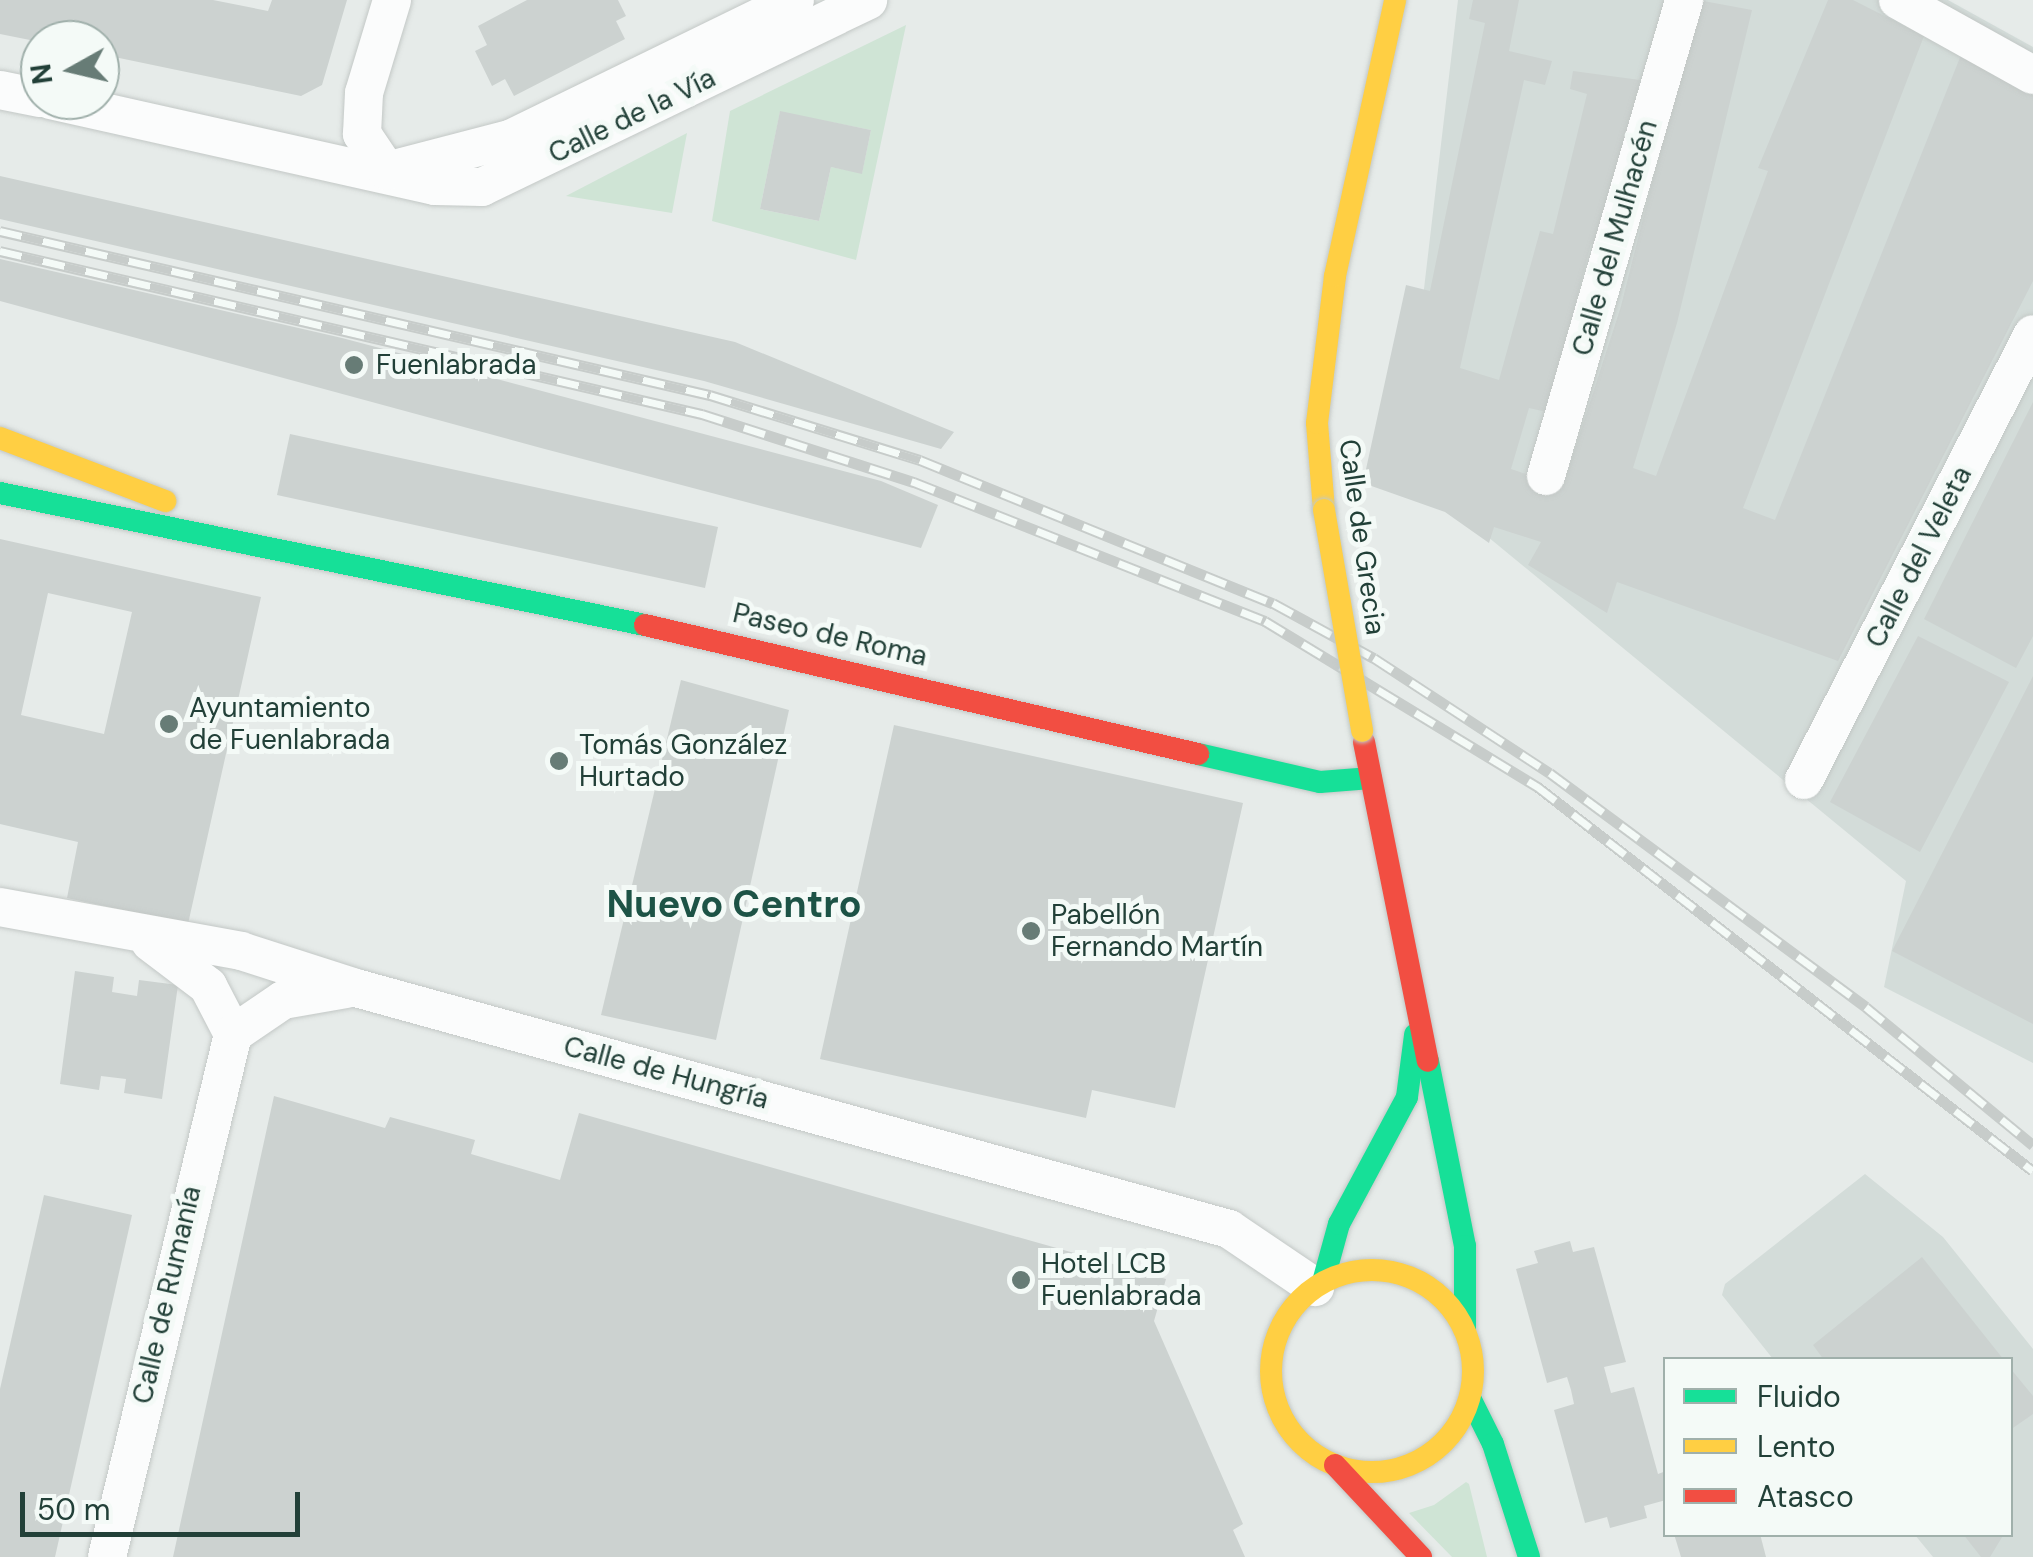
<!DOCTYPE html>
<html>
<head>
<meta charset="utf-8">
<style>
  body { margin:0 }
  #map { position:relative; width:2033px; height:1557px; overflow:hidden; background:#e6ebe9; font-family:"DM Sans",sans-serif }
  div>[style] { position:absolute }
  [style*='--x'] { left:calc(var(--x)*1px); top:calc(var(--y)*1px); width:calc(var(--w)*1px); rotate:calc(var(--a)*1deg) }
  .built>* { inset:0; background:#d3dcd9 }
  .green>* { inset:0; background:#cfe4d5 }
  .building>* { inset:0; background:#ccd2d0 }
  .roads { filter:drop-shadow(0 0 2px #c3c8c6) drop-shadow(0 0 2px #c3c8c6) }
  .street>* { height:38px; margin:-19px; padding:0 19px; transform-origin:19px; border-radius:19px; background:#fbfcfc }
  .fast>* { height:22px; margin:-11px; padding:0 11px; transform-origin:11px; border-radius:11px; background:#16e098 }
  .slow>* { height:22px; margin:-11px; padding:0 11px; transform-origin:11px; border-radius:11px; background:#ffcf43 }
  .slow>.ring { margin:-11px; padding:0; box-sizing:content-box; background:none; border:22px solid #ffcf43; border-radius:50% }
  .jam>* { height:22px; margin:-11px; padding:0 11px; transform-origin:11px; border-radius:11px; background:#f24e42 }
  .rail>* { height:11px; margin-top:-5.5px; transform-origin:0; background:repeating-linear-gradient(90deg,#f4faf7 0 22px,#c7ccca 0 44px); box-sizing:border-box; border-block:2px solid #c7ccca }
  .bridges { filter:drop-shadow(0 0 2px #c1c9c6) drop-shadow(0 0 2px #c1c9c6) }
  .slow-bridge>* { height:22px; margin:-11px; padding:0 11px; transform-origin:11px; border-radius:11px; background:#ffcf43 }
  .dots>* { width:28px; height:28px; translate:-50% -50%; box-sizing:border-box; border:5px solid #f4faf7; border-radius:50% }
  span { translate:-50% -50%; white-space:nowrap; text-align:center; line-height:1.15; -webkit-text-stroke:10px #f4faf7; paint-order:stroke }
  .street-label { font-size:28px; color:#224038 }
  .poi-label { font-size:28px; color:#224038 }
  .left { translate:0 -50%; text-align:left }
  .district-label { font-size:38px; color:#1d5346; font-weight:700 }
  .legend { position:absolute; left:1663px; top:1357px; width:350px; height:180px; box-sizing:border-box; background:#f4faf7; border:2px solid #a0b0ab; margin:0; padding:12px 18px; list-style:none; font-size:30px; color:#224038 }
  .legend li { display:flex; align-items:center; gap:20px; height:50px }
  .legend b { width:50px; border:2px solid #a0b0ab }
  .north { position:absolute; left:20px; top:20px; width:100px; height:100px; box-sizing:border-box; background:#f4faf7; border:2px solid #a0b0ab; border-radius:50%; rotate:262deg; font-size:28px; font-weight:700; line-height:40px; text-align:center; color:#224038 }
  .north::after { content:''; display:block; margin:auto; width:35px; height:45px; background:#677c76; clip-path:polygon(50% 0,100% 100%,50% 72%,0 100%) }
  .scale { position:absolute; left:20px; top:1492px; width:280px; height:45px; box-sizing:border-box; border:5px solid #224038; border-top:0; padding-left:12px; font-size:30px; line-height:35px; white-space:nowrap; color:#224038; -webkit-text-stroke:8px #f4faf7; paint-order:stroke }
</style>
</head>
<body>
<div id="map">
  <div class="built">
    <div style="clip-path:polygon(1458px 0,1948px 0,2033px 47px,2033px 1063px,1884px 987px,1906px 881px,1403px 467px)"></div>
    <div style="clip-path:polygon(1865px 1174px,1943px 1237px,2033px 1349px,2033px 1557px,1933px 1557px,1915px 1535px,2010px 1534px,2010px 1360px,1773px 1359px,1722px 1295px,1725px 1284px)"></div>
  </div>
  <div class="green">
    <div style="clip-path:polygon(evenodd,906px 25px,856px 260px,712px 221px,730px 111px,906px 25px,780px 112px,871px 130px,862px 173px,831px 167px,819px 221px,760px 209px,780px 112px)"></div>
    <div style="clip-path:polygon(687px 133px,672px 213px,566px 196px)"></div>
    <div style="clip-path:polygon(1466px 1482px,1469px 1484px,1487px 1557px,1452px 1557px,1409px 1513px,1434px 1505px)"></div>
  </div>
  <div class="building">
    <div style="clip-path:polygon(0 0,213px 0,268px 11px,272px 0,347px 0,322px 85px,301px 96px,100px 54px,100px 40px,40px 42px,0 34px)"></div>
    <div style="clip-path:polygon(527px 0,618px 0,626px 16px,616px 21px,625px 39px,514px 96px,505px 79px,492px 86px,475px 51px,487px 45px,478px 26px)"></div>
    <div style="clip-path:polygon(1473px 0,1519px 0,1509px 51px,1552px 61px,1545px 85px,1524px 80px,1460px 368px,1499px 380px,1540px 231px,1553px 234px,1587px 94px,1570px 89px,1573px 71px,1640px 80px,1603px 247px,1591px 244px,1547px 412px,1529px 408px,1511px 469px,1563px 486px,1621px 306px,1698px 0,1752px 10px,1677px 323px,1633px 468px,1656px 476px,1768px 171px,1758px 168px,1828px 0,1853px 0,1924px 36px,1743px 508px,1775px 520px,1961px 55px,2033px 95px,2033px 281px,1838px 661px,1617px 582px,1607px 613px,1528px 565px,1541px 542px,1494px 527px,1489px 543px,1445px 512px,1363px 483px,1406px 285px,1430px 291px,1485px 23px,1469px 19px)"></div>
    <div style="clip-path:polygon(780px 111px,871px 130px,862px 174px,831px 167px,819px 221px,760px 209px)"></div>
    <div style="clip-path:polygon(0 176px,735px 342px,954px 432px,941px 449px,704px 381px,0 219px)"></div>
    <div style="clip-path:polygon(0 259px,342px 338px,881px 481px,938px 505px,921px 548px,541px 448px,0 301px)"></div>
    <div style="clip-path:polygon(2033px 402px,2033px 636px,2016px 668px,1924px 619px)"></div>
    <div style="clip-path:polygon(290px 434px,718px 527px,705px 588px,277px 495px)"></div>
    <div style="clip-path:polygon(evenodd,0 539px,261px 597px,188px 924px,67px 898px,78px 842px,0 824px,0 539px,48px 593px,132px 612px,104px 734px,21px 715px,48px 593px)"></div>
    <div style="clip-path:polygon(1918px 636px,2009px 682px,1920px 852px,1830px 802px)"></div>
    <div style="clip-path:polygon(2033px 676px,2033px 1024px,1892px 951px)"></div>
    <div style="clip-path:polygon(681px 680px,789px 710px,716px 1040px,601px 1015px)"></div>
    <div style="clip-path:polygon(894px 725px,1243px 803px,1175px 1108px,1092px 1090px,1086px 1118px,820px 1059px)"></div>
    <div style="clip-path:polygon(75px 971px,114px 977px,112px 992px,137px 996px,139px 980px,178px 985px,162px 1099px,124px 1093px,126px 1079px,101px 1076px,99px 1090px,60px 1084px)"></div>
    <div style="clip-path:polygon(274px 1096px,385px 1128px,390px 1117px,475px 1140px,471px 1154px,560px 1180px,579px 1113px,1166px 1279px,1154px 1321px,1243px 1524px,1233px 1530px,1245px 1557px,173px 1557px)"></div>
    <div style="clip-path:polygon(44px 1195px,132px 1215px,55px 1557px,0 1557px,0 1389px)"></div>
    <div style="clip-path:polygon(1570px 1241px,1573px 1252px,1594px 1247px,1626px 1362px,1604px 1367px,1611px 1393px,1634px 1387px,1658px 1474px,1666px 1471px,1666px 1500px,1644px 1506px,1647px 1518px,1610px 1528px,1607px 1517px,1585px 1523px,1554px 1410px,1574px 1404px,1571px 1390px,1567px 1377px,1547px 1383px,1516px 1269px,1538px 1263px,1534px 1251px)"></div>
    <div style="clip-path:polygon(1922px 1257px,2004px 1360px,1824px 1360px,1813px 1345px)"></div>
    <div style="clip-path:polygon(2010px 1368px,2033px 1396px,2033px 1414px,2010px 1430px)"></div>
    <div style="clip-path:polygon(1674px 1534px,1760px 1534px,1766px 1557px,1681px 1557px)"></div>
    <div style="clip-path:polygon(1963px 1534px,2004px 1534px,1990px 1557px,1981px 1557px)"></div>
  </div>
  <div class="roads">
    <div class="street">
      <div style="--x:1898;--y:0;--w:154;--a:29.1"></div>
      <div style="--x:0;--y:90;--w:41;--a:11.3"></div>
      <div style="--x:50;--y:100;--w:394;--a:12.6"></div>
      <div style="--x:435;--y:186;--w:47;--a:1.2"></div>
      <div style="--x:482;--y:187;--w:429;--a:-25.8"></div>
      <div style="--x:387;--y:171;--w:127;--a:-14.6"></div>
      <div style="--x:510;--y:139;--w:317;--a:-26"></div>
      <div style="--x:387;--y:171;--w:45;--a:-124"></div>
      <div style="--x:362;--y:134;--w:41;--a:-87.2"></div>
      <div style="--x:364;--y:93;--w:97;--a:-73.2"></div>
      <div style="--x:1546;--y:476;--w:496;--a:-73.8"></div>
      <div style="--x:1804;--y:780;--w:501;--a:-62.82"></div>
      <div style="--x:0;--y:907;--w:245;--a:10.3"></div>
      <div style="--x:241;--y:951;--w:121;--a:17.8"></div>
      <div style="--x:356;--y:988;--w:906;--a:15.43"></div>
      <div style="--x:1229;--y:1229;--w:104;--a:34"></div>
      <div style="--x:150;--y:942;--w:73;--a:37.2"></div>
      <div style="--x:208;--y:986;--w:54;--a:62.5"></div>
      <div style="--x:107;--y:1557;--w:538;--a:-76.45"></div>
      <div style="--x:233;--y:1034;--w:60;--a:-34.2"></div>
      <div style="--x:283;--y:1000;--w:64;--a:-9.9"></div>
    </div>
    <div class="fast">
      <div style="--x:0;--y:493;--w:658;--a:11.57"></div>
      <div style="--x:1198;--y:754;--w:125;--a:12.9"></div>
      <div style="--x:1320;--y:782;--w:51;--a:-4.5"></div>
      <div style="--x:1428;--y:1061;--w:189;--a:78.7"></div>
      <div style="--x:1465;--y:1246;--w:83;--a:90"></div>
      <div style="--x:1323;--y:1282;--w:60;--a:-74.6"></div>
      <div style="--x:1339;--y:1224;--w:144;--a:-61.8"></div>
      <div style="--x:1407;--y:1097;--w:63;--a:-82.6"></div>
      <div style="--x:1470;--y:1398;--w:51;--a:63.4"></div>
      <div style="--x:1493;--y:1444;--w:119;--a:72.3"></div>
    </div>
    <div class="slow">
      <div style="--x:0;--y:438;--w:177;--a:20.9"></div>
      <div style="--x:1324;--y:510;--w:87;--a:-94.6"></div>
      <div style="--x:1317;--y:423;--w:148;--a:-83"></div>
      <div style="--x:1335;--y:276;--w:282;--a:-77.7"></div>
      <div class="ring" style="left:1271px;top:1270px;width:180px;height:180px"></div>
    </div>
    <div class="jam">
      <div style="--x:645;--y:625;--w:568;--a:13.13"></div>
      <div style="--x:1364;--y:742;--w:325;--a:78.7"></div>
      <div style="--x:1335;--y:1465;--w:126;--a:46.9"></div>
    </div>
  </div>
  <div class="rail">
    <div style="--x:0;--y:231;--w:729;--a:13.01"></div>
    <div style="--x:710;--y:395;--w:220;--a:17.2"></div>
    <div style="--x:920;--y:460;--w:381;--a:22.1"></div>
    <div style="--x:1273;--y:603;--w:115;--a:28.6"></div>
    <div style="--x:1374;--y:658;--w:210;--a:33.2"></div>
    <div style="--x:1550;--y:773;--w:393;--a:36.5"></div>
    <div style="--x:1866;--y:1007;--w:217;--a:39.6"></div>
    <div style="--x:0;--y:251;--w:721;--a:13.07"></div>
    <div style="--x:702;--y:414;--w:223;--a:17.8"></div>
    <div style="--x:914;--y:482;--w:378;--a:21.6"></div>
    <div style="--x:1265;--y:621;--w:320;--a:31.3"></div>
    <div style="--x:1538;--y:787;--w:626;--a:37.8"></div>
  </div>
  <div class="bridges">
    <div class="slow-bridge">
      <div style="--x:1324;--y:510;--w:224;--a:80.2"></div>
    </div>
  </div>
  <div class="dots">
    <div style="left:354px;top:365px;background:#677c76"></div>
    <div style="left:169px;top:724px;background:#677c76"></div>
    <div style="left:559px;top:761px;background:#677c76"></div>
    <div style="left:1031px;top:931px;background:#677c76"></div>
    <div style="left:1021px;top:1280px;background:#677c76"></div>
  </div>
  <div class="street-label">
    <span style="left:632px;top:116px;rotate:-26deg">Calle de la Vía</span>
    <span style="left:1615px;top:238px;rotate:-74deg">Calle del Mulhacén</span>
    <span style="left:1362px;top:537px;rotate:82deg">Calle de Grecia</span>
    <span style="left:1919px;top:557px;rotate:-63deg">Calle del Veleta</span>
    <span style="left:830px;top:635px;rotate:13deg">Paseo de Roma</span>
    <span style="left:666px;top:1073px;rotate:15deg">Calle de Hungría</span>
    <span style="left:167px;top:1295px;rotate:-77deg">Calle de Rumanía</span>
  </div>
  <div class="poi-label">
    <span class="left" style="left:376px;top:365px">Fuenlabrada</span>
    <span class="left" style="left:189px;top:724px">Ayuntamiento<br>de Fuenlabrada</span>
    <span class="left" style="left:579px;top:761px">Tomás González<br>Hurtado</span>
    <span class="left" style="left:1051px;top:931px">Pabellón<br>Fernando Martín</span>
    <span class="left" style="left:1041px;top:1280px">Hotel LCB<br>Fuenlabrada</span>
  </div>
  <div class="district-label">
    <span style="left:734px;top:905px">Nuevo Centro</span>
  </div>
  <ul class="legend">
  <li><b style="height:12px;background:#16e098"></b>Fluido</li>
  <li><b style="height:12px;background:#ffcf43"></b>Lento</li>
  <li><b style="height:12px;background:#f24e42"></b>Atasco</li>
  </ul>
  <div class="north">N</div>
  <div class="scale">50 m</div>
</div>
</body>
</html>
